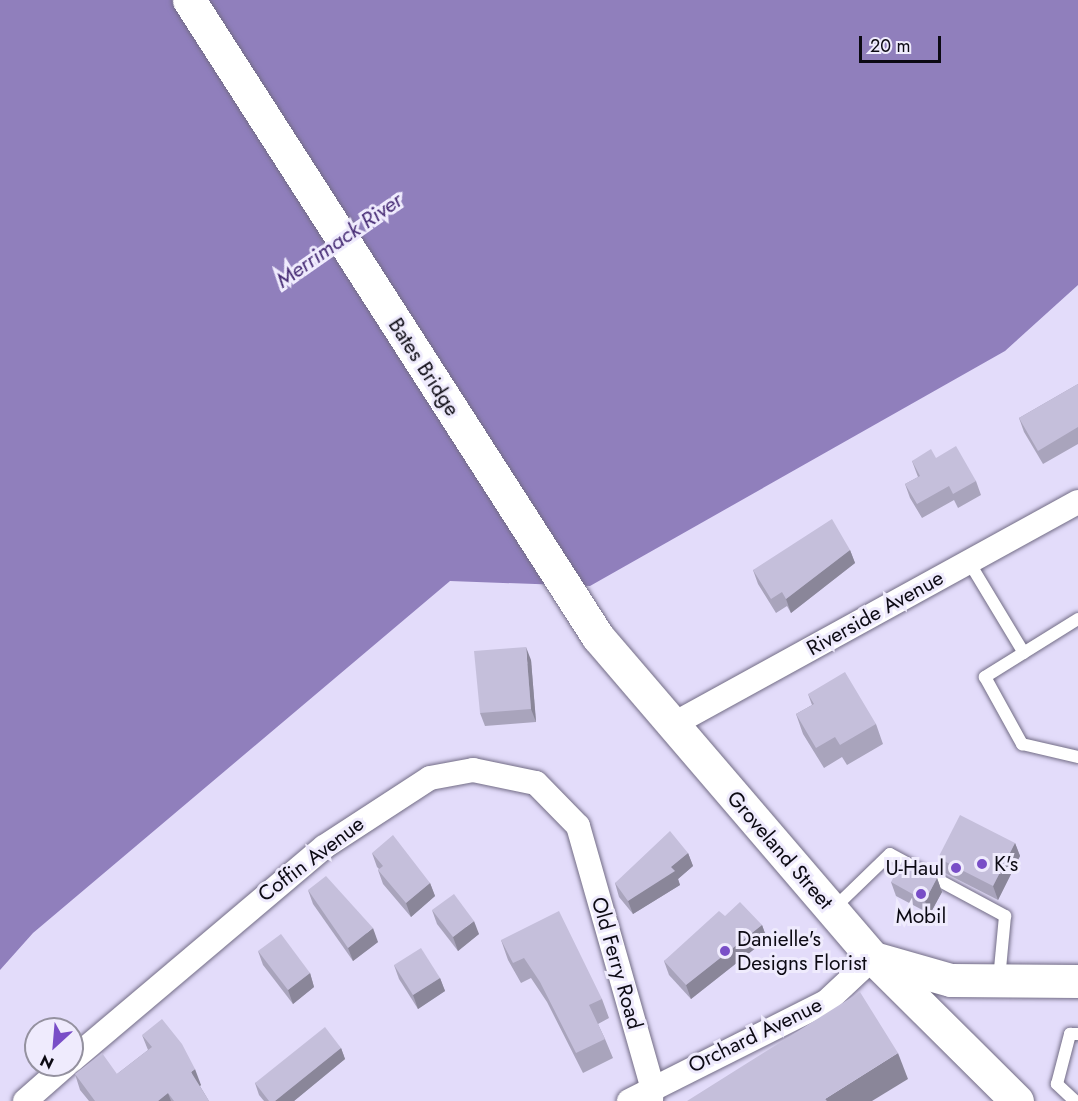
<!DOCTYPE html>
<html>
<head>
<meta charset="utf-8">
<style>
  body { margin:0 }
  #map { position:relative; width:1078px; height:1101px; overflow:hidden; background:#e3dcfa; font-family:Jost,sans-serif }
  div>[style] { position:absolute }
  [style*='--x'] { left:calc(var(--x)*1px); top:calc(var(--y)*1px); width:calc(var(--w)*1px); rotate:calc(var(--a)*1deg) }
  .water>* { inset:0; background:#907fbc }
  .roads { filter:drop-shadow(0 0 2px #726c85) drop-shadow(0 0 2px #726c85) }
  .lane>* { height:12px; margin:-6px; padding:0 6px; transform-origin:6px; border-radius:6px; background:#fff }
  .street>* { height:24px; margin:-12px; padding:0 12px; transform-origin:12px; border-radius:12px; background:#fff }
  .secondary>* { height:33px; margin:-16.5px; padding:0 16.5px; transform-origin:16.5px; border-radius:16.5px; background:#fff }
  .primary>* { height:33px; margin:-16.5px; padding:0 16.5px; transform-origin:16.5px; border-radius:16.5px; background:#fff }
  .wall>* { inset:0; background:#a9a4bc }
  .shaded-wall>* { inset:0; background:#8a8699 }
  .building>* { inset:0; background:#c5bfdb }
  .dots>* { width:16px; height:16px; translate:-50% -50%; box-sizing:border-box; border:3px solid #efebfd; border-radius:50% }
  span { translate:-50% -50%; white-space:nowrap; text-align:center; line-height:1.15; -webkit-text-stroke:6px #efebfd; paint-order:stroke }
  .street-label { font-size:21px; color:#0c0a13 }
  .poi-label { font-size:21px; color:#0c0a13 }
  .left { translate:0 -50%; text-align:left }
  .right { translate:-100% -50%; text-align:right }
  .water-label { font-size:22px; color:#442973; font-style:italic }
  .north { position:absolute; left:24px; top:1017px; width:60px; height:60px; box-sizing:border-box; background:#efebfd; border:2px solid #94919f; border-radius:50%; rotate:206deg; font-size:16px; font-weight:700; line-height:24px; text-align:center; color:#0c0a13 }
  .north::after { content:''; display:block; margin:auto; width:21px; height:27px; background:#794ec7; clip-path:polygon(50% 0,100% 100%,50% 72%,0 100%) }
  .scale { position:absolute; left:859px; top:36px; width:82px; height:27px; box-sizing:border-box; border:3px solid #0c0a13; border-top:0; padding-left:8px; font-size:18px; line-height:21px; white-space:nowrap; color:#0c0a13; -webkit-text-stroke:4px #efebfd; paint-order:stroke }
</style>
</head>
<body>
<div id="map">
  <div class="water">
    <div style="clip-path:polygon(0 0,1078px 0,1078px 285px,1005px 351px,590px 586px,450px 581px,33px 933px,0 970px)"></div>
  </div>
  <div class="roads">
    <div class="lane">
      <div style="--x:969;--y:562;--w:106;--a:58.9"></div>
      <div style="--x:1078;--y:619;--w:110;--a:148.1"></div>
      <div style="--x:985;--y:677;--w:77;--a:61.1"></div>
      <div style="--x:1022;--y:744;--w:57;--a:13.1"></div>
      <div style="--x:833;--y:909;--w:79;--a:-44"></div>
      <div style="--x:890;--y:854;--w:131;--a:28.3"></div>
      <div style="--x:1005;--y:916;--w:64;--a:95.4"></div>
      <div style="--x:1075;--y:1101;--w:25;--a:-137"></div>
      <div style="--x:1057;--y:1084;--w:52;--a:-75.4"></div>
      <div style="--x:1070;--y:1034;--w:8;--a:0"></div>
    </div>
    <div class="street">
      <div style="--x:672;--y:725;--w:463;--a:-28.8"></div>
      <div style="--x:72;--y:1060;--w:330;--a:-40.2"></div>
      <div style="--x:324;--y:847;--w:126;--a:-33.1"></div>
      <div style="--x:430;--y:778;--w:44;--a:-10.5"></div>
      <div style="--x:473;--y:770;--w:64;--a:11.7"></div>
      <div style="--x:536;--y:783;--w:60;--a:45.7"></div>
      <div style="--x:578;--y:826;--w:270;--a:74.1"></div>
      <div style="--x:652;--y:1086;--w:15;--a:94"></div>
      <div style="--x:25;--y:1101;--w:55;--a:-41.3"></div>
      <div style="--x:629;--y:1101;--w:220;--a:-26.7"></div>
      <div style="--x:826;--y:1002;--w:64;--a:-43.1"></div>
    </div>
    <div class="secondary">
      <div style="--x:873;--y:958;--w:203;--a:44.8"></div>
    </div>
    <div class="primary">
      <div style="--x:189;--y:0;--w:757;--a:57.3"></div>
      <div style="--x:598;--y:637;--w:423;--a:49.4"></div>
      <div style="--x:873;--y:958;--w:81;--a:15.8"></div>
      <div style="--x:951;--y:980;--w:127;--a:0.5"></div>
    </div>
  </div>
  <div class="wall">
    <div style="clip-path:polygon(1078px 384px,1078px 444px,1043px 464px,1024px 432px,1019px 418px)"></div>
    <div style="clip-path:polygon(936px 458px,976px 481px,981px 495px,958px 508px,954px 500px,922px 518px,910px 498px,905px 484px,918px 477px,912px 461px)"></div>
    <div style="clip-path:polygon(850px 550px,855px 563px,791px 613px,787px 606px,776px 613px,758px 584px,753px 570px)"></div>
    <div style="clip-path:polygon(531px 660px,536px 722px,485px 726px,480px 713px)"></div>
    <div style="clip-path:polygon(808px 694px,876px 724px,883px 744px,847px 765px,842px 757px,824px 768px,803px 734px,796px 714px,812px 705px)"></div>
    <div style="clip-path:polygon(1015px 843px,1020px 856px,998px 900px,943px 872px,938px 858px)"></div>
    <div style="clip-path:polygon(372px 853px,430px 883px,435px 896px,411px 917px,383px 884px,378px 870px,379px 869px,377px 867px)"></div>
    <div style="clip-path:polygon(688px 853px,693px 866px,678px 879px,680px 885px,633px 914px,619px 897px,615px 883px)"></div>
    <div style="clip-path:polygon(937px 878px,942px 892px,930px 914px,896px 896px,891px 882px)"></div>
    <div style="clip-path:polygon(308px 890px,378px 942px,353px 961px,313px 904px)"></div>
    <div style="clip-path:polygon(432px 910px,479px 934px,458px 951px,437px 924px)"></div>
    <div style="clip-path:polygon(725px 916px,762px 925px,767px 939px,691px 999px,669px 975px,664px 961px)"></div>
    <div style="clip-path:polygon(501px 940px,602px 999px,609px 1018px,598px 1024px,605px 1039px,613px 1058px,583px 1073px,547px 1002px,531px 978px,521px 983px,508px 960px)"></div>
    <div style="clip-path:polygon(258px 951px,310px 973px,314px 987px,293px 1004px,263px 965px)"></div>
    <div style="clip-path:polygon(394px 965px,440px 978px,445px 991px,418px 1009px,399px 979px)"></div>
    <div style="clip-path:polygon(142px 1035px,201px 1085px,200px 1086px,209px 1101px,89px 1101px,80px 1090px,75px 1074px,117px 1074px,148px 1050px)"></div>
    <div style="clip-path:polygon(341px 1048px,345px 1059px,294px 1101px,264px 1101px,259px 1095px,255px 1083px)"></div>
  </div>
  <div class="shaded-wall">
    <div style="clip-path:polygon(850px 550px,855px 563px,791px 613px,786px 599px)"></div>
    <div style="clip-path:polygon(526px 647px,531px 660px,536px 722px,531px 709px)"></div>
    <div style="clip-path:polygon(1015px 843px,1020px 856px,998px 900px,993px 886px)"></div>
    <div style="clip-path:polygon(688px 853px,693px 866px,678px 879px,680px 885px,633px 914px,628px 901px)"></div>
    <div style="clip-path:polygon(937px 878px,942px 892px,930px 914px,925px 901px)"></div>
    <div style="clip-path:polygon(430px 883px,435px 896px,411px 917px,406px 903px)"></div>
    <div style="clip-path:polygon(474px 921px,479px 934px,458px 951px,453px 937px)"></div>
    <div style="clip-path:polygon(762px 925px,767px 939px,691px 999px,686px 985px)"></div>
    <div style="clip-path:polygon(373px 928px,378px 942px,353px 961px,348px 948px)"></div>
    <div style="clip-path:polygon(310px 973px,314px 987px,293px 1004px,288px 990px)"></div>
    <div style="clip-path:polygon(440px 978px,445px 991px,418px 1009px,413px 995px)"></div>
    <div style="clip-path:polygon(341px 1048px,345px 1059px,294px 1101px,275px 1101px)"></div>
    <div style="clip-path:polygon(898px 1053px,908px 1079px,872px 1101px,826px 1101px,825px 1099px)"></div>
    <div style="clip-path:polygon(195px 1069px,201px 1085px,197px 1088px,191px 1072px)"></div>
    <div style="clip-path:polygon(168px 1093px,171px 1101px,158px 1101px)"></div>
  </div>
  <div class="building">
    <div style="clip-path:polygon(1078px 384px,1078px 427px,1038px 451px,1019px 418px)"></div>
    <div style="clip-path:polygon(956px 446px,976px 481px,953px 494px,949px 486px,917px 504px,905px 484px,920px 476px,912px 461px,931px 449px,936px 458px)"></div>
    <div style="clip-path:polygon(832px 519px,850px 550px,786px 599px,782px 592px,771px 599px,753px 570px)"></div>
    <div style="clip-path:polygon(526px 647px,531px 709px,480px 713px,474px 651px)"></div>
    <div style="clip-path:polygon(845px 672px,876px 724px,840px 745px,835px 737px,816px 748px,796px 714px,814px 704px,808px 694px)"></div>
    <div style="clip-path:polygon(960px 815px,1015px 843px,993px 886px,938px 858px)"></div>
    <div style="clip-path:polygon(670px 831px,688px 853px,671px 867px,675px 871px,628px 901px,615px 883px)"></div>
    <div style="clip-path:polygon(393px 835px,430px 883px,406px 903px,378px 870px,383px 866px,372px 853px)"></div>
    <div style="clip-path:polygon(903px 860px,937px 878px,925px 901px,891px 882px)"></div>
    <div style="clip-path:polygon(326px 876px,373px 928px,348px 948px,308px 890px)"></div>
    <div style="clip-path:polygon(454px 894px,474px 921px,453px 937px,432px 910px)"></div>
    <div style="clip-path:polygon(740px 902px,762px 925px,686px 985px,664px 961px,719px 911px,725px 916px)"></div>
    <div style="clip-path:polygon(559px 911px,602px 999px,589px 1005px,605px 1039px,576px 1053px,540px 982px,524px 958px,513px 963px,501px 940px)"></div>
    <div style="clip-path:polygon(281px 934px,310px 973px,288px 990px,258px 951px)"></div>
    <div style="clip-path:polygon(421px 948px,440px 978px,413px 995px,394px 965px)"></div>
    <div style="clip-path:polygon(860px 992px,898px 1053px,825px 1099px,827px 1101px,687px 1101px)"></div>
    <div style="clip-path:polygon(162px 1019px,182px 1044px,195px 1069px,191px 1072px,209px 1101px,174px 1101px,168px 1093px,158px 1101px,95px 1101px,75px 1074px,102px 1053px,117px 1074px,152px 1047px,142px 1035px)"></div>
    <div style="clip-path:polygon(325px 1027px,341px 1048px,275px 1101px,269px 1101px,255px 1083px)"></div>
  </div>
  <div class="dots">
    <div style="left:982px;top:864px;background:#794ec7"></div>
    <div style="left:956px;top:868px;background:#794ec7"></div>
    <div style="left:921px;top:894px;background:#794ec7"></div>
    <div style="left:725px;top:951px;background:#794ec7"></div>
  </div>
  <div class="street-label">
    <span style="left:424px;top:367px;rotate:57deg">Bates Bridge</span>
    <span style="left:875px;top:613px;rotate:-29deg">Riverside Avenue</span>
    <span style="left:780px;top:850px;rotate:49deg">Groveland Street</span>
    <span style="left:311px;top:859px;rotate:-37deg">Coffin Avenue</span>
    <span style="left:617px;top:963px;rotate:74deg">Old Ferry Road</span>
    <span style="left:755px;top:1035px;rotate:-26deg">Orchard Avenue</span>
  </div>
  <div class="poi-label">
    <span class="left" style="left:994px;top:864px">K's</span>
    <span class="right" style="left:944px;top:868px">U-Haul</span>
    <span style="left:921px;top:916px">Mobil</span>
    <span class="left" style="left:737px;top:951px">Danielle's<br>Designs Florist</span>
  </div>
  <div class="water-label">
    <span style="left:339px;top:240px;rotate:-35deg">Merrimack River</span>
  </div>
  <div class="north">N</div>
  <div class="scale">20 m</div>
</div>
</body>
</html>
